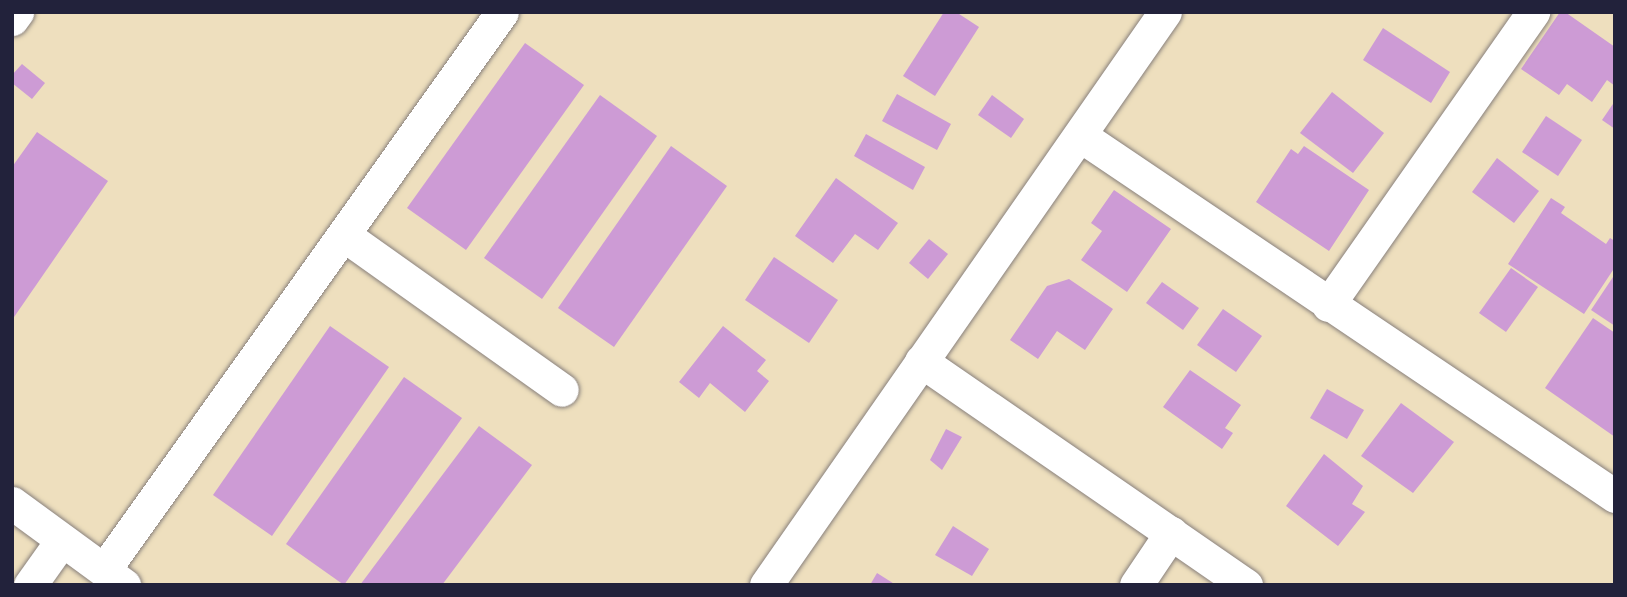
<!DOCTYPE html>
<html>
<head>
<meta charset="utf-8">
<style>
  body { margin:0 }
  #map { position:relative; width:1627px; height:597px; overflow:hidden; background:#eedfbe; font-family:Sriracha,sans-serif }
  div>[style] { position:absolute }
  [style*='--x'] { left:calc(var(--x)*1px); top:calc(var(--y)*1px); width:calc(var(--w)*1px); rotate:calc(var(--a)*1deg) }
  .building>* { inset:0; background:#cd9bd5 }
  .roads { filter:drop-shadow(0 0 2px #88807c) drop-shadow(0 0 2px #88807c) }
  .minor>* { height:33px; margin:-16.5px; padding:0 16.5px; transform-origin:16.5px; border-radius:16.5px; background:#fff }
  span { translate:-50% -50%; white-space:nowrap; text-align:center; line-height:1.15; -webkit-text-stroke:5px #f7f3e8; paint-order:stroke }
  .frame { position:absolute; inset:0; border:14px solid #22223b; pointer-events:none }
</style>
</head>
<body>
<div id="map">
  <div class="building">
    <div style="clip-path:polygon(944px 12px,956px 12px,979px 27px,935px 96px,903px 76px)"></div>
    <div style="clip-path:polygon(1560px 12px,1565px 12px,1615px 47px,1615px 86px,1607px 80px,1592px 102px,1567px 84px,1559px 95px,1521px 69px)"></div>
    <div style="clip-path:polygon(1383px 28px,1450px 72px,1431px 103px,1363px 60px)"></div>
    <div style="clip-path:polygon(525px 43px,584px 85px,466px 250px,407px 208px)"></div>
    <div style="clip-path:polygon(22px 64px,45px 83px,32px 99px,12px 83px,12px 75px)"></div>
    <div style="clip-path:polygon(1332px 92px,1384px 133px,1353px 173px,1300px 133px)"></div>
    <div style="clip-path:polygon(897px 94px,951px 124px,937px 150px,882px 121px)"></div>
    <div style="clip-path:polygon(600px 95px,657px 136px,542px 299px,484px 258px)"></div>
    <div style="clip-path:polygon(992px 95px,1024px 119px,1011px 138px,978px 115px)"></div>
    <div style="clip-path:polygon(1615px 101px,1615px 129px,1602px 120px)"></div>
    <div style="clip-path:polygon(1546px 116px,1582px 140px,1558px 176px,1522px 152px)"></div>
    <div style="clip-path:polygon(37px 132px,108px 181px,12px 320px,12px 167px)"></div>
    <div style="clip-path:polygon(866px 134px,925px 167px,913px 190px,854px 156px)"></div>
    <div style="clip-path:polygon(671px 146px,727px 186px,614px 347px,558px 308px)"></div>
    <div style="clip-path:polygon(1304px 146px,1369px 190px,1329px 251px,1256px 202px,1291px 149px,1298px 154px)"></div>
    <div style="clip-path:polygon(1497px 158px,1539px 191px,1514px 223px,1472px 192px)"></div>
    <div style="clip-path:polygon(836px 178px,898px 223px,878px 250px,855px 234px,833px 263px,795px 236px)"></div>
    <div style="clip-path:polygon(1114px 190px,1171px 229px,1127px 292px,1081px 260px,1102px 231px,1091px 223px)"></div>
    <div style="clip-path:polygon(1551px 198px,1565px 207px,1561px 213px,1606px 244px,1610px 238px,1615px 241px,1615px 267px,1584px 314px,1508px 264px)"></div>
    <div style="clip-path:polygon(929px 239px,948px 254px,928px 279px,909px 263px)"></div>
    <div style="clip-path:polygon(774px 257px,838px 300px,809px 343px,745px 300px)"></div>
    <div style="clip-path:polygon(1511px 268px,1538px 287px,1506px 332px,1479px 313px)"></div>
    <div style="clip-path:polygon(1615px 274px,1615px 326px,1591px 310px)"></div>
    <div style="clip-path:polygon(1069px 279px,1113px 309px,1085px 350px,1057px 331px,1038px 359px,1010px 340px,1047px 286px)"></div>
    <div style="clip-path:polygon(1162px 282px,1199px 308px,1183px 330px,1146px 303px)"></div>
    <div style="clip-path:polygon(1223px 309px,1262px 336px,1236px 372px,1197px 345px)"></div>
    <div style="clip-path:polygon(1593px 318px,1615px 333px,1615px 437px,1545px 388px)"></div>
    <div style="clip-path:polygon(330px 326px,389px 367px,272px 536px,213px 495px)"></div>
    <div style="clip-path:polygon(723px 326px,766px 360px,757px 371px,769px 381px,745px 412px,710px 383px,699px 398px,679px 382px)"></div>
    <div style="clip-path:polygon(1190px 370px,1241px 405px,1225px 428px,1233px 433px,1222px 449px,1163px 407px)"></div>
    <div style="clip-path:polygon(404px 377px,462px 418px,344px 585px,286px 544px)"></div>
    <div style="clip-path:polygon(1327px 389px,1364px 410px,1347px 439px,1310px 418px)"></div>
    <div style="clip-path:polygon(1401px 403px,1454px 442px,1413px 493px,1361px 456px)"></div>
    <div style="clip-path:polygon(479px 426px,532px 465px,442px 585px,360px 585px)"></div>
    <div style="clip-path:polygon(946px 429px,962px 437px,942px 470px,930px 460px)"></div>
    <div style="clip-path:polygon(1324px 454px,1363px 486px,1352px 504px,1365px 512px,1338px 546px,1286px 506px)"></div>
    <div style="clip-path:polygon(953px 526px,989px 549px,972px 576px,935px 555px)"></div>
    <div style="clip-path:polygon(877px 573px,896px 585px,870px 585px)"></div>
  </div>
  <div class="roads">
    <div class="minor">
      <div style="--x:12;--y:19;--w:9;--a:-54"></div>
      <div style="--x:1081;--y:136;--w:644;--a:33.99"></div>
      <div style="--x:344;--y:235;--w:267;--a:35.4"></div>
      <div style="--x:1328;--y:305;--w:358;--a:-55"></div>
      <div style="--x:921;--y:361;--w:395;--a:34.6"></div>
      <div style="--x:12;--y:503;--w:139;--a:36.2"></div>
      <div style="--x:104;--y:570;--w:685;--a:-54.5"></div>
      <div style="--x:30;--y:585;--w:55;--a:-54.6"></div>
      <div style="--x:766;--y:585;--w:698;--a:-55.15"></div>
      <div style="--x:1136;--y:585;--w:63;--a:-56.1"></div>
    </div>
  </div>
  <div class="frame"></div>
</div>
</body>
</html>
